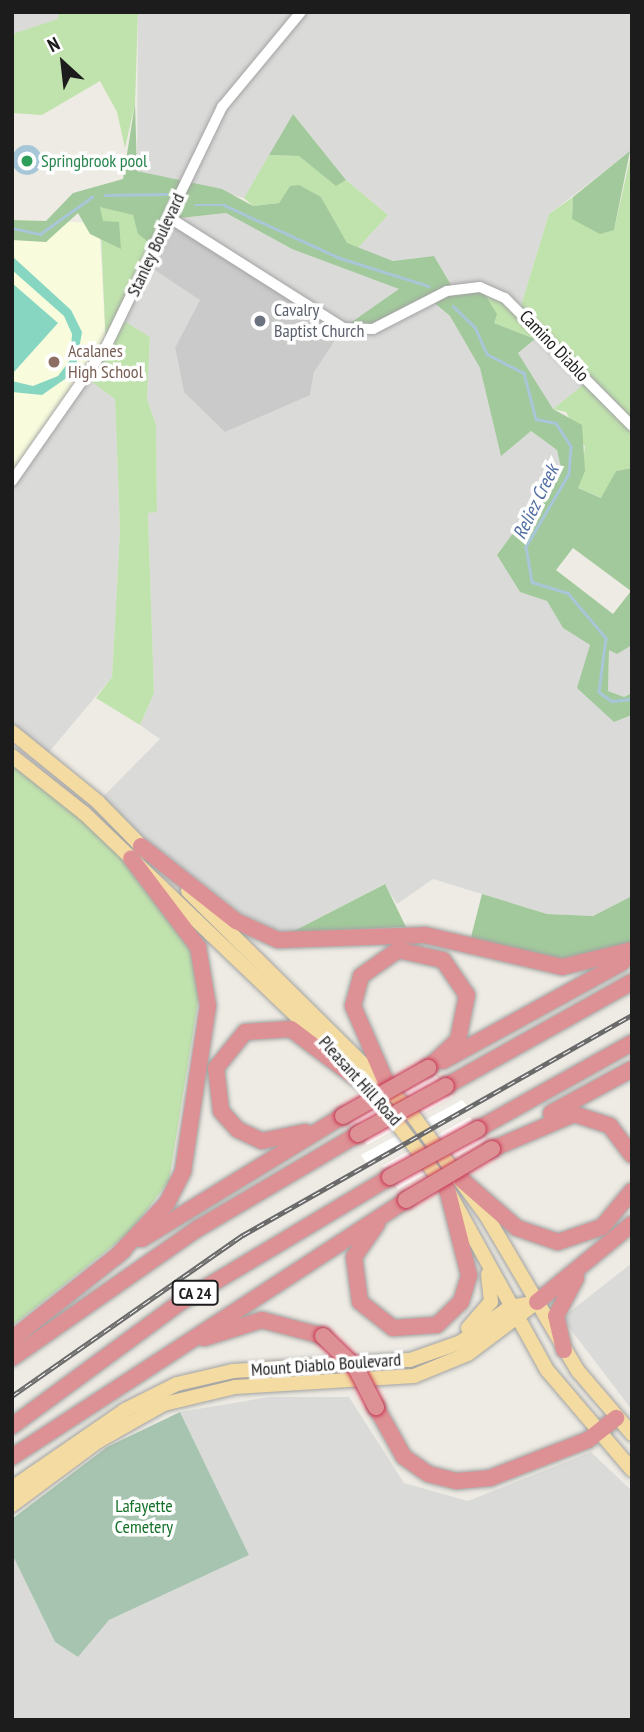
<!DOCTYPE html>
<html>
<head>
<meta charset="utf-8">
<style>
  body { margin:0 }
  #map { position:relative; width:644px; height:1732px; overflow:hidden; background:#edebe3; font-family:"PT Sans Narrow",sans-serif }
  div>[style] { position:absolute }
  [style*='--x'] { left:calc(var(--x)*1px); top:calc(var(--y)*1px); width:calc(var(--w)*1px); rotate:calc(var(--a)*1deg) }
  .residential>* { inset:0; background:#dadad9 }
  .education>* { inset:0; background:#f8fcdd }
  .religious>* { inset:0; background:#cacaca }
  .grass>* { inset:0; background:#c0e3ad }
  .forest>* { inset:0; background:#a2c99b }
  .cemetery>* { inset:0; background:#a6c4af }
  .pitch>* { inset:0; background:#87d6c2 }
  .water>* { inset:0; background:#a7c6d7 }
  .round { border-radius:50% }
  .pier>* { inset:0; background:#fff }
  .stream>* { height:2.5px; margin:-1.25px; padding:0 1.25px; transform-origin:1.25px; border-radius:1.25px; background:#a7c6d7 }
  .roads { filter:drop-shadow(0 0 2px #a3a3a3) drop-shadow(0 0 2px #a3a3a3) }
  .minor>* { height:10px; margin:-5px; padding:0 5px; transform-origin:5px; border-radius:5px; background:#fff }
  .major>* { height:14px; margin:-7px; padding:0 7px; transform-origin:7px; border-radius:7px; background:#f3dba2 }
  .highway>* { height:16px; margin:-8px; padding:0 8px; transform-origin:8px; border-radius:8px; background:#de9195 }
  .rail>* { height:5px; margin-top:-2.5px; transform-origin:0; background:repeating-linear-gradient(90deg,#fff 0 8px,#6a6a6a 0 16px); box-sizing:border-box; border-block:2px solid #6a6a6a }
  .bridges { filter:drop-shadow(0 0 2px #c83351) drop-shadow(0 0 2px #c83351) }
  .highway-bridge>* { height:16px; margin:-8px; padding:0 8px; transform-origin:8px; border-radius:8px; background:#de9195 }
  .dots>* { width:19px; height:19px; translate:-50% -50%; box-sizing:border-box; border:4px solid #fff; border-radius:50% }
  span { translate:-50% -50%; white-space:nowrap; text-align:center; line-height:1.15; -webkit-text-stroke:7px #fff; paint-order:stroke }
  .shield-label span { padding:2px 5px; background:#fff; border:2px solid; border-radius:5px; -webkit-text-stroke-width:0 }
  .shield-label { font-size:16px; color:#1c1c1c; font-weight:700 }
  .leisure-label { font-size:18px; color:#27864d }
  .left { translate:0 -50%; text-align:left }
  .street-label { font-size:18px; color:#1c1c1c }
  .worship-label { font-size:18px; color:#5b616d }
  .education-label { font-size:18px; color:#785e54 }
  .park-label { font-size:18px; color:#147129 }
  .water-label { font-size:19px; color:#526fa3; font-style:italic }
  .frame { position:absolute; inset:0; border:14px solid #1c1c1c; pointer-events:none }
  .north { position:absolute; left:28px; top:28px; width:70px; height:70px; -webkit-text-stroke:5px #fff; paint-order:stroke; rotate:333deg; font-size:19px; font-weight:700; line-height:28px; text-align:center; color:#1c1c1c }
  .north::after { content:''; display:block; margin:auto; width:24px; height:32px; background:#1c1c1c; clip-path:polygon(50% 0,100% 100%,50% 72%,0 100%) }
</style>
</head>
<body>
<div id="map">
  <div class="residential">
    <div style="clip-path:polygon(12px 12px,59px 12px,59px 19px,12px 34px)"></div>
    <div style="clip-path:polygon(138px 12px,632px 12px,632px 150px,549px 214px,520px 309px,454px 290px,434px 256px,393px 261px,357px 249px,388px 215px,346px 180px,293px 114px,244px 198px,137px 171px)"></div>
    <div style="clip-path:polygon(226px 213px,292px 249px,400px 289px,344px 327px,431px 300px,450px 316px,480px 368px,501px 455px,531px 431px,557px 450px,561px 468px,497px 555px,520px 592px,547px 601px,563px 628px,590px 645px,614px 722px,632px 715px,632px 896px,593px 916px,547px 914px,433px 879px,397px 904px,384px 884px,292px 932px,277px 930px,241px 913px,98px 802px,160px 739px,140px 725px,154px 693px,148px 513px,157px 512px,156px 425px,147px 399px,150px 337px,121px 319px,147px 265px,201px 300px,175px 349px,184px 392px,310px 395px,314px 372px,171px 219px)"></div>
    <div style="clip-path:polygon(543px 333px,589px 381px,553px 409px,518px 353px)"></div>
    <div style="clip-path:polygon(85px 377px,115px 399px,120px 531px,112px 677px,44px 758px,12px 732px,12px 481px)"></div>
    <div style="clip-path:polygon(632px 645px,632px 693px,624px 697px,608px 691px,609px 649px)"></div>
    <div style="clip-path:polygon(632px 1263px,632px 1410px,562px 1318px)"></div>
    <div style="clip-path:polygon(269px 1397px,349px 1397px,404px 1483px,468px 1501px,591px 1452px,632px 1491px,632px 1720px,12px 1720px,12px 1554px,55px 1642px,78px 1657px,109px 1620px,249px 1555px,180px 1412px)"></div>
  </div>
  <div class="education">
    <div style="clip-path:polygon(12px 220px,99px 223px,106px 347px,12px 481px)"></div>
  </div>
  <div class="religious">
    <div style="clip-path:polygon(171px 219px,343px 328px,314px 372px,310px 395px,225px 432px,184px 392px,175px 348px,200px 300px,147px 265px)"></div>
  </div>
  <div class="grass">
    <div style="clip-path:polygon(59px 12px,138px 12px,135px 104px,125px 148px,117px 112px,100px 81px,42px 115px,12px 113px,12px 34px,58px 19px)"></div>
    <div style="clip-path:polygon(632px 150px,632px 468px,616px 471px,602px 498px,578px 488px,585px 447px,566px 412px,553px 409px,588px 381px,543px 334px,535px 339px,494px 323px,480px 287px,520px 309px,549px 214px,573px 197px,572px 219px,614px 230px)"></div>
    <div style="clip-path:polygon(269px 155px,299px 156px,336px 185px,346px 180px,388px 215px,357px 249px,347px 244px,321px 197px,290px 186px,279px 203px,253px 206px,244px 198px)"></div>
    <div style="clip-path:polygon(100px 206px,133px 215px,155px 247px,121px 319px,150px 337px,147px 399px,156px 425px,157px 512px,148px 513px,154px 693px,140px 725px,96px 698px,112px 677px,120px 531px,115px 399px,85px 377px,106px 347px,101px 236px,120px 248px,101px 222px)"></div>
    <div style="clip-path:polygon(12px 756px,84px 813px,172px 918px,192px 948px,201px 983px,169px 1181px,130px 1232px,12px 1326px)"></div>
  </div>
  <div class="forest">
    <div style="clip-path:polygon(evenodd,135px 104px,137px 171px,222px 189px,253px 206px,279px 203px,290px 186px,299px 185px,321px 197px,347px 243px,393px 261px,434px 256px,454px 290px,480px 287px,497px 314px,494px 323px,535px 339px,518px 353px,553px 409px,582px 425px,585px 471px,578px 488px,601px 498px,616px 471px,632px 468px,632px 645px,617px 654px,609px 650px,608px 691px,624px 697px,632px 693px,632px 715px,614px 722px,577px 688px,590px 645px,563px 628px,547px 601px,520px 592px,497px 555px,561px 468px,557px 450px,531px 431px,501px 456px,480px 368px,450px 316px,431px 300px,373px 329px,343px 328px,399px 289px,292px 249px,226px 213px,171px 219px,155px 247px,138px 234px,133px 215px,100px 207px,103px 221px,119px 222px,121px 249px,90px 234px,78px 213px,46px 242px,12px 240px,12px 220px,46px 221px,73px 193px,123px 179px,135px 104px,573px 548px,631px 591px,613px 614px,556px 570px,573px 548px)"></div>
    <div style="clip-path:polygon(293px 114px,346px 180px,336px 186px,299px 156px,269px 155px)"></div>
    <div style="clip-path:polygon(630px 151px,614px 230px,600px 234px,572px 219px,573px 197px)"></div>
    <div style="clip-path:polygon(385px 884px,406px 927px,292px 932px)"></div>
    <div style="clip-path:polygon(482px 894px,547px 914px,593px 916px,632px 896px,632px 944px,577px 962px,506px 951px,471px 937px)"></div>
  </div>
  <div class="cemetery">
    <div style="clip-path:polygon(180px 1412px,249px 1555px,109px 1620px,78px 1657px,55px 1642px,12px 1554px,12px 1519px,107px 1447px)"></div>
  </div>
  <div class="pitch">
    <div style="clip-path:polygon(12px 256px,71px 310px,82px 332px,75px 372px,42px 395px,12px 392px,12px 381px,33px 386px,58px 376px,70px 360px,72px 334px,64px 316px,12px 270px)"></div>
    <div style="clip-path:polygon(12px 283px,58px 323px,14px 372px,12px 371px)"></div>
  </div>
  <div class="water">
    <div class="round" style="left:12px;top:145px;width:30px;height:30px"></div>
  </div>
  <div class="pier">
    <div style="clip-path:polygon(436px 1075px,454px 1096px,367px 1145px,349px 1124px)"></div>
    <div style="clip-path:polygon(462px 1100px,470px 1109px,369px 1167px,361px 1155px)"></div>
    <div style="clip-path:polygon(470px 1117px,486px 1140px,398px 1189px,382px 1166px)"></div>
  </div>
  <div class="stream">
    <div style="--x:105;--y:195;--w:61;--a:-0.9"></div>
    <div style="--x:195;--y:205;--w:29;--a:0"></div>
    <div style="--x:224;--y:205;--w:128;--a:24.6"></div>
    <div style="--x:340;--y:258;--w:93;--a:17.5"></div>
    <div style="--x:12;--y:228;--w:29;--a:12"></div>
    <div style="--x:40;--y:234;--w:64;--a:-35.4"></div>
    <div style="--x:453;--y:306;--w:30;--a:44"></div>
    <div style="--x:475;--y:327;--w:30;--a:66"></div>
    <div style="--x:487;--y:354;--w:42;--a:27.2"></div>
    <div style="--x:524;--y:373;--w:48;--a:75.4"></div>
    <div style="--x:536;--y:419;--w:20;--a:11"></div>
    <div style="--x:556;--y:423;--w:27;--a:57"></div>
    <div style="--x:571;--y:446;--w:28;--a:94"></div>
    <div style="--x:569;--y:474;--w:85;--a:120.5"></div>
    <div style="--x:526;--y:547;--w:36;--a:80"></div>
    <div style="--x:532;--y:582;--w:38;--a:17"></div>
    <div style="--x:568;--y:593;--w:59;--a:49.8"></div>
    <div style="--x:606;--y:638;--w:54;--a:97.4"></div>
    <div style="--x:599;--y:692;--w:16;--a:35"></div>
    <div style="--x:612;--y:701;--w:20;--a:-6"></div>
  </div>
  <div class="roads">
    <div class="minor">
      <div style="--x:170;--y:218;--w:205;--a:32.4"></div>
      <div style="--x:343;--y:328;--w:30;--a:2"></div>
      <div style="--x:373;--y:329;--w:83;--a:-27.2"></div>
      <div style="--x:447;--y:291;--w:33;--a:-7"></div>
      <div style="--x:480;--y:287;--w:27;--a:24"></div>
      <div style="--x:505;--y:298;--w:180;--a:45.2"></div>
      <div style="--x:12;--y:481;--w:164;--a:-55"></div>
      <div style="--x:106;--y:347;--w:267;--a:-64.2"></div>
      <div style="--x:222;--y:107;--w:124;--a:-50.3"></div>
    </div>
    <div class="major">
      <div style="--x:12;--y:732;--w:111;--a:39.1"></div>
      <div style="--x:98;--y:802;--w:71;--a:45.6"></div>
      <div style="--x:12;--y:756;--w:92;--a:38.4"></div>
      <div style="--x:84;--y:813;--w:368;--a:43.7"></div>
      <div style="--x:188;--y:891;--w:310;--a:44.7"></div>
      <div style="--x:408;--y:1109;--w:132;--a:53.7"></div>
      <div style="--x:486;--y:1215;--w:181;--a:59.5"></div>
      <div style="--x:578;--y:1371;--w:83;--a:49.4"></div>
      <div style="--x:371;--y:1089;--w:126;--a:52.8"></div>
      <div style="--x:447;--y:1189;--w:207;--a:61.1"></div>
      <div style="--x:547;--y:1370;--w:131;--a:49.6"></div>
      <div style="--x:468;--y:1328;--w:35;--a:-49"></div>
      <div style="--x:491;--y:1302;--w:28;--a:-96"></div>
      <div style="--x:12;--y:1488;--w:137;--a:-34.6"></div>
      <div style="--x:125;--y:1410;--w:58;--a:-26.6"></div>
      <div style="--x:177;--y:1384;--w:57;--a:-13.1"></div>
      <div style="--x:233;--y:1371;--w:177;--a:-3.6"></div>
      <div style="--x:410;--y:1360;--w:54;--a:-19.4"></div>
      <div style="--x:461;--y:1342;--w:60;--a:-35.5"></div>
      <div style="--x:510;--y:1307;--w:27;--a:-10"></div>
      <div style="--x:12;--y:1505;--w:106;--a:-36.5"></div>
      <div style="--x:97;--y:1442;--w:77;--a:-29.6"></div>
      <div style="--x:164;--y:1404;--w:73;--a:-13.5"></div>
      <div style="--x:235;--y:1387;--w:179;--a:-3.5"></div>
      <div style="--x:414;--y:1376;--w:58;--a:-22.2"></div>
      <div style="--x:468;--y:1354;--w:86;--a:-37"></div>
    </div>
    <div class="highway">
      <div style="--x:141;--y:846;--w:121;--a:38.3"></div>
      <div style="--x:236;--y:921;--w:46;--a:24.3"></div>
      <div style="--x:278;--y:940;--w:147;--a:-1.9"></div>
      <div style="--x:425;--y:935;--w:141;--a:13.1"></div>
      <div style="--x:562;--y:967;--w:72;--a:-13.7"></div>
      <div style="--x:443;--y:1061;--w:205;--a:-28.8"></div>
      <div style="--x:386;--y:1082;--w:83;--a:-113.5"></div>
      <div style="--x:353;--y:1006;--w:31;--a:-75"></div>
      <div style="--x:361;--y:976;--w:45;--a:-35.1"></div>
      <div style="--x:398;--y:950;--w:46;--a:12.5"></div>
      <div style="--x:443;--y:960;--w:42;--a:55.6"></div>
      <div style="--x:467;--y:995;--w:46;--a:101.3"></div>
      <div style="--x:458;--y:1040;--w:41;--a:137"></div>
      <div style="--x:446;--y:1086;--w:213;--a:-29.2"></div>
      <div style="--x:551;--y:1113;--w:92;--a:-28.5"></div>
      <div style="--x:478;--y:1129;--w:176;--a:-29.2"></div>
      <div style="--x:305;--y:1132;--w:44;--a:168.2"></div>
      <div style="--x:262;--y:1141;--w:26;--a:-155"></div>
      <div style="--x:238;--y:1130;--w:25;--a:-132"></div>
      <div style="--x:221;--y:1111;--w:43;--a:-96.6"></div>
      <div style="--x:216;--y:1068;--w:46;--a:-51.1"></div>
      <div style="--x:245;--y:1032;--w:46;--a:-3.7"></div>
      <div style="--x:291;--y:1029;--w:101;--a:37"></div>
      <div style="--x:492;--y:1149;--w:89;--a:-23.1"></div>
      <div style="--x:574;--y:1114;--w:38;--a:18"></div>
      <div style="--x:610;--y:1126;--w:36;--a:53"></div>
      <div style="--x:462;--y:1180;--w:73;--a:41.1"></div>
      <div style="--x:517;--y:1228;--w:43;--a:18.9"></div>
      <div style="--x:558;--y:1242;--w:46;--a:-18.8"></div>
      <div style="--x:602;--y:1227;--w:47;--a:-50.2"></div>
      <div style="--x:377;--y:1224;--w:40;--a:124.9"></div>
      <div style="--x:354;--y:1257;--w:45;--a:82.4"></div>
      <div style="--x:360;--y:1302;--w:42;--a:38.2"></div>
      <div style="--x:393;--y:1328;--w:44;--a:-3.9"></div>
      <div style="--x:437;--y:1325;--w:33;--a:-44"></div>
      <div style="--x:461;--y:1302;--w:28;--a:-73"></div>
      <div style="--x:469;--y:1275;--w:89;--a:-104.3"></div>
      <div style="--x:142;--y:1239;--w:236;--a:-31.5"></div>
      <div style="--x:116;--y:1257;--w:74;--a:-46.6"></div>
      <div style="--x:167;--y:1203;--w:36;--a:-63"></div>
      <div style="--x:183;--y:1171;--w:167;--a:-81.4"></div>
      <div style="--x:208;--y:1006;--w:60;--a:-99.6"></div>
      <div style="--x:198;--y:947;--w:111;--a:-127"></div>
      <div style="--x:537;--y:1302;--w:123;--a:-39.4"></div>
      <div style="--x:204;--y:1338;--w:61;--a:-17.2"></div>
      <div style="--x:262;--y:1320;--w:63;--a:14.7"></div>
      <div style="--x:12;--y:1339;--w:142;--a:-38.4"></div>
      <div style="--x:564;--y:1350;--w:35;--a:-103"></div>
      <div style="--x:556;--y:1316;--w:43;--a:-62.2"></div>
      <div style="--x:12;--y:1358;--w:226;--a:-34.9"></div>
      <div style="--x:197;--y:1229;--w:187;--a:-30.5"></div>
      <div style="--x:376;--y:1407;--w:57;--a:60.8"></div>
      <div style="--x:404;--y:1457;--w:29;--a:35"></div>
      <div style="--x:428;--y:1474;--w:30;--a:14"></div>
      <div style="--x:457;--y:1481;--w:33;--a:-5"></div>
      <div style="--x:490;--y:1478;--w:105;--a:-21.2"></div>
      <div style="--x:588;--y:1440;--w:36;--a:-38"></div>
      <div style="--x:12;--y:1426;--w:206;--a:-36.3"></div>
      <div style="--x:178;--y:1304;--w:247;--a:-30.9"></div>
      <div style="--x:12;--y:1457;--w:470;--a:-33.1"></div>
    </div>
  </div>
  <div class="rail">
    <div style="--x:12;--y:1396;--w:282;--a:-34.9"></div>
    <div style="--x:243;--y:1235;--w:447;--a:-29.5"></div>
  </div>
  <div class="bridges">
    <div class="highway-bridge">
      <div style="--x:343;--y:1116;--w:98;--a:-29.5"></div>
      <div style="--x:358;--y:1134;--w:100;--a:-28.6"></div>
      <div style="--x:390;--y:1177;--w:100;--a:-28.6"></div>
      <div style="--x:406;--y:1200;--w:100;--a:-30.7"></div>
      <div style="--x:323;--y:1336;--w:46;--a:44.1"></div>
      <div style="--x:356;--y:1368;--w:44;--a:62.9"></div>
    </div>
  </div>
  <div class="dots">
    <div style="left:27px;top:161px;background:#2e9e5b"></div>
    <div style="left:260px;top:321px;background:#6b7280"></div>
    <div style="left:54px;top:362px;background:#8d6e63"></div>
  </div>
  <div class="shield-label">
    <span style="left:195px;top:1293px">CA 24</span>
  </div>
  <div class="leisure-label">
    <span class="left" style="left:41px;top:161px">Springbrook pool</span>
  </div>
  <div class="street-label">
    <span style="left:156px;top:245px;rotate:-65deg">Stanley Boulevard</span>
    <span style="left:554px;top:346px;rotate:46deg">Camino Diablo</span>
    <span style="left:360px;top:1081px;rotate:48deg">Pleasant Hill Road</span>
    <span style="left:326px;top:1365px;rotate:-4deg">Mount Diablo Boulevard</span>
  </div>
  <div class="worship-label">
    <span class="left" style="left:274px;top:321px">Cavalry<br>Baptist Church</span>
  </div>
  <div class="education-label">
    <span class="left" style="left:68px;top:362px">Acalanes<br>High School</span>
  </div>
  <div class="park-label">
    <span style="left:144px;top:1517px">Lafayette<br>Cemetery</span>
  </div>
  <div class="water-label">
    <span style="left:536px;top:502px;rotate:-64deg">Reliez Creek</span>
  </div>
  <div class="frame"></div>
  <div class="north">N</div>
</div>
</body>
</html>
